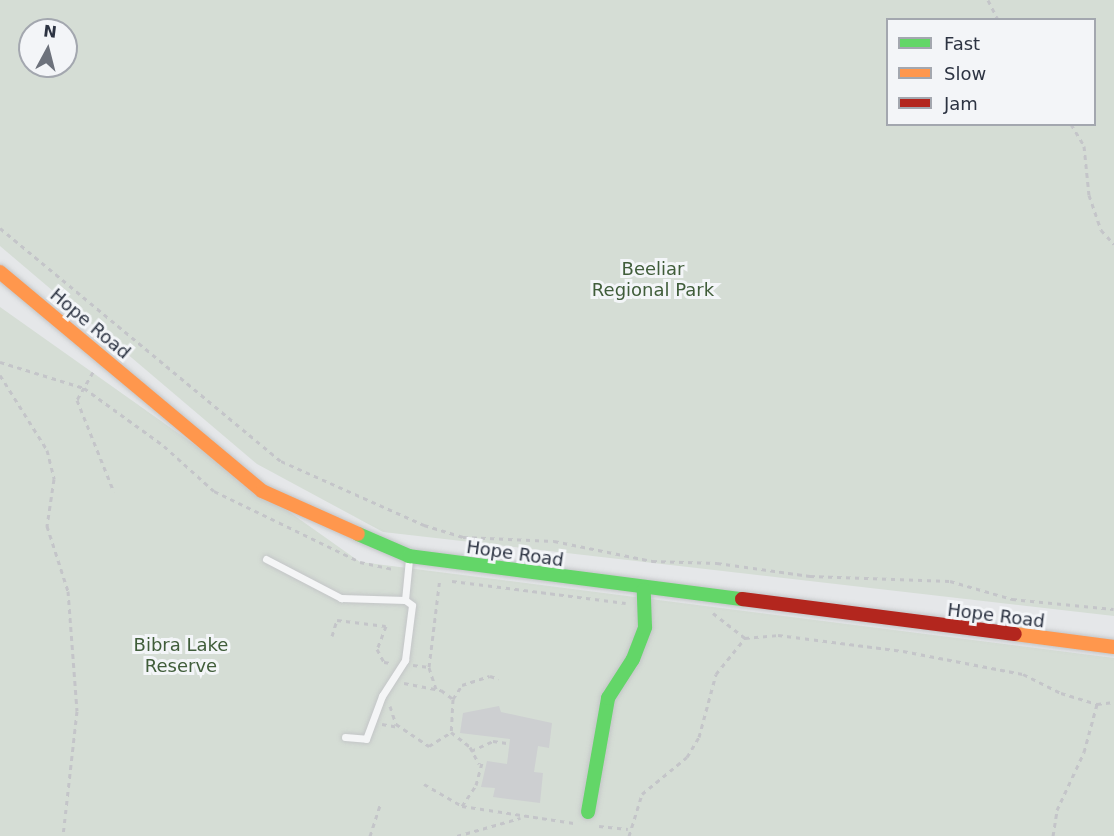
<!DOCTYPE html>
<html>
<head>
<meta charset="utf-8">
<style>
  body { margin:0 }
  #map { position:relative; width:1114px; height:836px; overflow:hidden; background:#e5e7e9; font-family:"DejaVu Sans",sans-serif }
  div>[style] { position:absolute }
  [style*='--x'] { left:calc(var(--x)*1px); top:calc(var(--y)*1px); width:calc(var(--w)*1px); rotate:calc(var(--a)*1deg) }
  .green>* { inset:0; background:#d5ddd5 }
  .building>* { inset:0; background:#cdcfd1 }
  .path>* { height:3px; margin-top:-1.5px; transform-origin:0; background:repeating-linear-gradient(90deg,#c4c5c9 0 4.5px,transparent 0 9px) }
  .roads { filter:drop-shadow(0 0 2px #c3c5c7) drop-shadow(0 0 2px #c3c5c7) }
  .lane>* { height:7px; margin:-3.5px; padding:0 3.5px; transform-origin:3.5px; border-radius:3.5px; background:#f4f5f6 }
  .fast>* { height:14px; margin:-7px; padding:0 7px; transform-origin:7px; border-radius:7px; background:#63d668 }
  .slow>* { height:14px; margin:-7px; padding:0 7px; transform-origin:7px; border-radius:7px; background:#ff974d }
  .jam>* { height:14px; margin:-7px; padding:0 7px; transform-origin:7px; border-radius:7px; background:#b3261e }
  span { translate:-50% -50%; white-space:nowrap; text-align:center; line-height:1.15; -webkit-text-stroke:6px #f3f5f8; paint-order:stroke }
  .park-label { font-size:18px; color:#405d3a }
  .street-label { font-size:18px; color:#2c3342 }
  .legend { position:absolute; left:886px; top:18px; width:210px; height:108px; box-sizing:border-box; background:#f3f5f8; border:2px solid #a3a7af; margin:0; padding:8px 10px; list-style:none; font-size:18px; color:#2c3342 }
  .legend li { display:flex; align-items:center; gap:12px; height:30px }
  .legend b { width:30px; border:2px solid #a3a7af }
  .north { position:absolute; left:18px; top:18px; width:60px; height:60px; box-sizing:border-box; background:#f3f5f8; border:2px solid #a3a7af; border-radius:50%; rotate:7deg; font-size:16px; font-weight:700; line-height:24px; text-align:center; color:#2c3342 }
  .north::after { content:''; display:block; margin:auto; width:21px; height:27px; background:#6d727c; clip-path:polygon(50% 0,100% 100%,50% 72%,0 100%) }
</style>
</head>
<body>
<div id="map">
  <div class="green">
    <div style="clip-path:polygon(evenodd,0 0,1114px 0,1114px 616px,383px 532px,257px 464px,0 246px,0 0,888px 20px,1094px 20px,1094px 124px,888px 124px,888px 20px,0 0,30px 30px,66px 30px,66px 66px,30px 66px,30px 30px)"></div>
    <div style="clip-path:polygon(0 307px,360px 562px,1114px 658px,1114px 836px,0 836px)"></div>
  </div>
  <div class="building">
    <div style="clip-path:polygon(499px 706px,501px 712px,552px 723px,549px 748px,538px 746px,534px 772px,543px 773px,540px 803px,493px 797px,495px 788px,481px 787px,487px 761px,507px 764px,510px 739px,460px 733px,463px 713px)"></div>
  </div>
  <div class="path">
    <div style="--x:988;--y:0;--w:22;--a:63"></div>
    <div style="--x:1071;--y:124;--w:26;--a:59"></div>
    <div style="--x:1084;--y:146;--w:49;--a:84.2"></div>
    <div style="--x:1089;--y:195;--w:37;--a:71"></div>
    <div style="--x:1101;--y:230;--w:19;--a:47"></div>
    <div style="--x:0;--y:228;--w:365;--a:39.7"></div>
    <div style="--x:281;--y:461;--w:157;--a:24.1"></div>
    <div style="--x:424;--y:525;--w:41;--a:17.1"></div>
    <div style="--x:463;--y:537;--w:91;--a:2.5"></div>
    <div style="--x:554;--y:541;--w:100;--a:11.5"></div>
    <div style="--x:652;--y:561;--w:65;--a:1.8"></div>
    <div style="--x:717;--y:563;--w:94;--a:8"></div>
    <div style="--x:810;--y:576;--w:140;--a:2"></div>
    <div style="--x:950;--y:581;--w:65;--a:16.2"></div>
    <div style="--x:1012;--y:599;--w:102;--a:5.6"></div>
    <div style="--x:0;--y:362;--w:88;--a:17.2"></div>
    <div style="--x:84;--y:388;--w:99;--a:35.9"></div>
    <div style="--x:164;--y:446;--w:67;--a:42"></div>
    <div style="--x:214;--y:491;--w:162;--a:25.9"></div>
    <div style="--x:360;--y:562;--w:33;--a:12"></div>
    <div style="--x:93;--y:372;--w:32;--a:120"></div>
    <div style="--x:77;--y:400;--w:99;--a:68.1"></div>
    <div style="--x:0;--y:375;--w:89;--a:57.9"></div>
    <div style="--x:47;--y:450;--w:30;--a:76"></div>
    <div style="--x:54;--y:479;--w:48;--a:98.5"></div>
    <div style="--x:47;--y:526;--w:68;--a:72.1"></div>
    <div style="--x:68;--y:591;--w:120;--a:85.7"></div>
    <div style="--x:77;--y:711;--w:126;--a:96.4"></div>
    <div style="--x:452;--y:581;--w:175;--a:7.2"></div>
    <div style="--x:713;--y:613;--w:41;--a:38"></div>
    <div style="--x:332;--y:636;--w:17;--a:-73"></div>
    <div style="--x:337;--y:620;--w:49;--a:7"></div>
    <div style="--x:386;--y:626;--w:25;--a:111"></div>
    <div style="--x:377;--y:649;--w:15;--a:62"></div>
    <div style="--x:384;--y:662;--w:7;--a:8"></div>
    <div style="--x:413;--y:665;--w:16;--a:7"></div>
    <div style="--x:404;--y:683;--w:38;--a:11"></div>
    <div style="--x:441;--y:690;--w:15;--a:37"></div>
    <div style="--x:453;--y:699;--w:33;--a:93"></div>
    <div style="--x:451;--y:732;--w:24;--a:38"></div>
    <div style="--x:470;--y:747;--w:19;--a:62"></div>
    <div style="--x:436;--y:689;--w:23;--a:-108"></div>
    <div style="--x:429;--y:667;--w:90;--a:-83"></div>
    <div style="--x:453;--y:699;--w:17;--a:-57"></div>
    <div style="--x:462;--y:685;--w:29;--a:-18"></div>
    <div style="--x:490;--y:676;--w:9;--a:18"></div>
    <div style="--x:390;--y:706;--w:19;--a:72"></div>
    <div style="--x:396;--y:724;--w:40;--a:34"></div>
    <div style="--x:429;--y:746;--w:26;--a:-32"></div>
    <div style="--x:382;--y:724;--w:17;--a:10"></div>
    <div style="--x:471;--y:751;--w:24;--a:-24"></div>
    <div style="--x:493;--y:741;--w:14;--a:8"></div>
    <div style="--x:424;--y:784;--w:44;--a:30.1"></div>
    <div style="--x:462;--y:806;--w:113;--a:8.6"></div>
    <div style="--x:462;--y:806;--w:25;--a:-56"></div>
    <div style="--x:476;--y:785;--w:23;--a:-75"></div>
    <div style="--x:599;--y:826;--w:29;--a:6"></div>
    <div style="--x:370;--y:836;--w:35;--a:-72"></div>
    <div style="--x:457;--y:836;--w:66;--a:-15.9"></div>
    <div style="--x:629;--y:836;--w:44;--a:-72.8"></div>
    <div style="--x:642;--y:794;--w:58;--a:-39.4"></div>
    <div style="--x:687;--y:757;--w:23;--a:-59"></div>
    <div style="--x:699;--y:737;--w:65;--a:-74.9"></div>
    <div style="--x:716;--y:674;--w:46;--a:-51.1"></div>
    <div style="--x:745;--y:638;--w:33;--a:-5"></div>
    <div style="--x:778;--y:635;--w:126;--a:7.3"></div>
    <div style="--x:903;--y:651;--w:122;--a:10.9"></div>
    <div style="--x:1023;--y:674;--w:42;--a:26.6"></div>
    <div style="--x:1061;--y:693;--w:38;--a:17"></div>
    <div style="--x:1097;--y:704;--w:17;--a:-7"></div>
    <div style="--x:1053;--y:836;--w:26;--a:-81"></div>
    <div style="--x:1057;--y:810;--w:64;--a:-65"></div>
    <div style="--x:1084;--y:752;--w:50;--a:-74.8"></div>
  </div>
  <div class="roads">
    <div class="lane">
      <div style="--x:266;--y:559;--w:85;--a:27.5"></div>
      <div style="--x:341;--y:598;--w:64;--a:1.8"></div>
      <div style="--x:345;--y:737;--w:21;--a:5"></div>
      <div style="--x:366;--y:739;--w:46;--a:-69.6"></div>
      <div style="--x:382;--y:696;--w:43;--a:-57.4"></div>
      <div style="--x:405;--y:660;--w:55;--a:-82.7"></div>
      <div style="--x:412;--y:605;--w:9;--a:-144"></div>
      <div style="--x:405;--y:600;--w:41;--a:-84.4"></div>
    </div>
    <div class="fast">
      <div style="--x:358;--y:534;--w:56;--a:23.3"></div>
      <div style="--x:409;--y:556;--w:336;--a:7.4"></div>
      <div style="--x:588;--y:812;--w:116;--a:-80"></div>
      <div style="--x:608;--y:698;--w:46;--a:-57.3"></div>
      <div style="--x:633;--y:659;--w:34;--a:-69"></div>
      <div style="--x:645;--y:627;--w:37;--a:-92"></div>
    </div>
    <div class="slow">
      <div style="--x:0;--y:272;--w:341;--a:39.9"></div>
      <div style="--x:262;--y:491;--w:105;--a:24.1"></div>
      <div style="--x:1015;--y:634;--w:100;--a:7.5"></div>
    </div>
    <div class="jam">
      <div style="--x:742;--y:599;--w:275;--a:7.3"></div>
    </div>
  </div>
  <div class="park-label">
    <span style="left:653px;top:280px">Beeliar<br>Regional Park</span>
    <span style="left:181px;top:656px">Bibra Lake<br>Reserve</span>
  </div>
  <div class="street-label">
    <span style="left:90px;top:324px;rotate:40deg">Hope Road</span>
    <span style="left:515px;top:554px;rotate:8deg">Hope Road</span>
    <span style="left:996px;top:616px;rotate:7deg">Hope Road</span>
  </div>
  <ul class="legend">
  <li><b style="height:8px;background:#63d668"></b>Fast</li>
  <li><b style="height:8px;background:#ff974d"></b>Slow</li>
  <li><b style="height:8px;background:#b3261e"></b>Jam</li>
  </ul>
  <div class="north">N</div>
</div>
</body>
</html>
